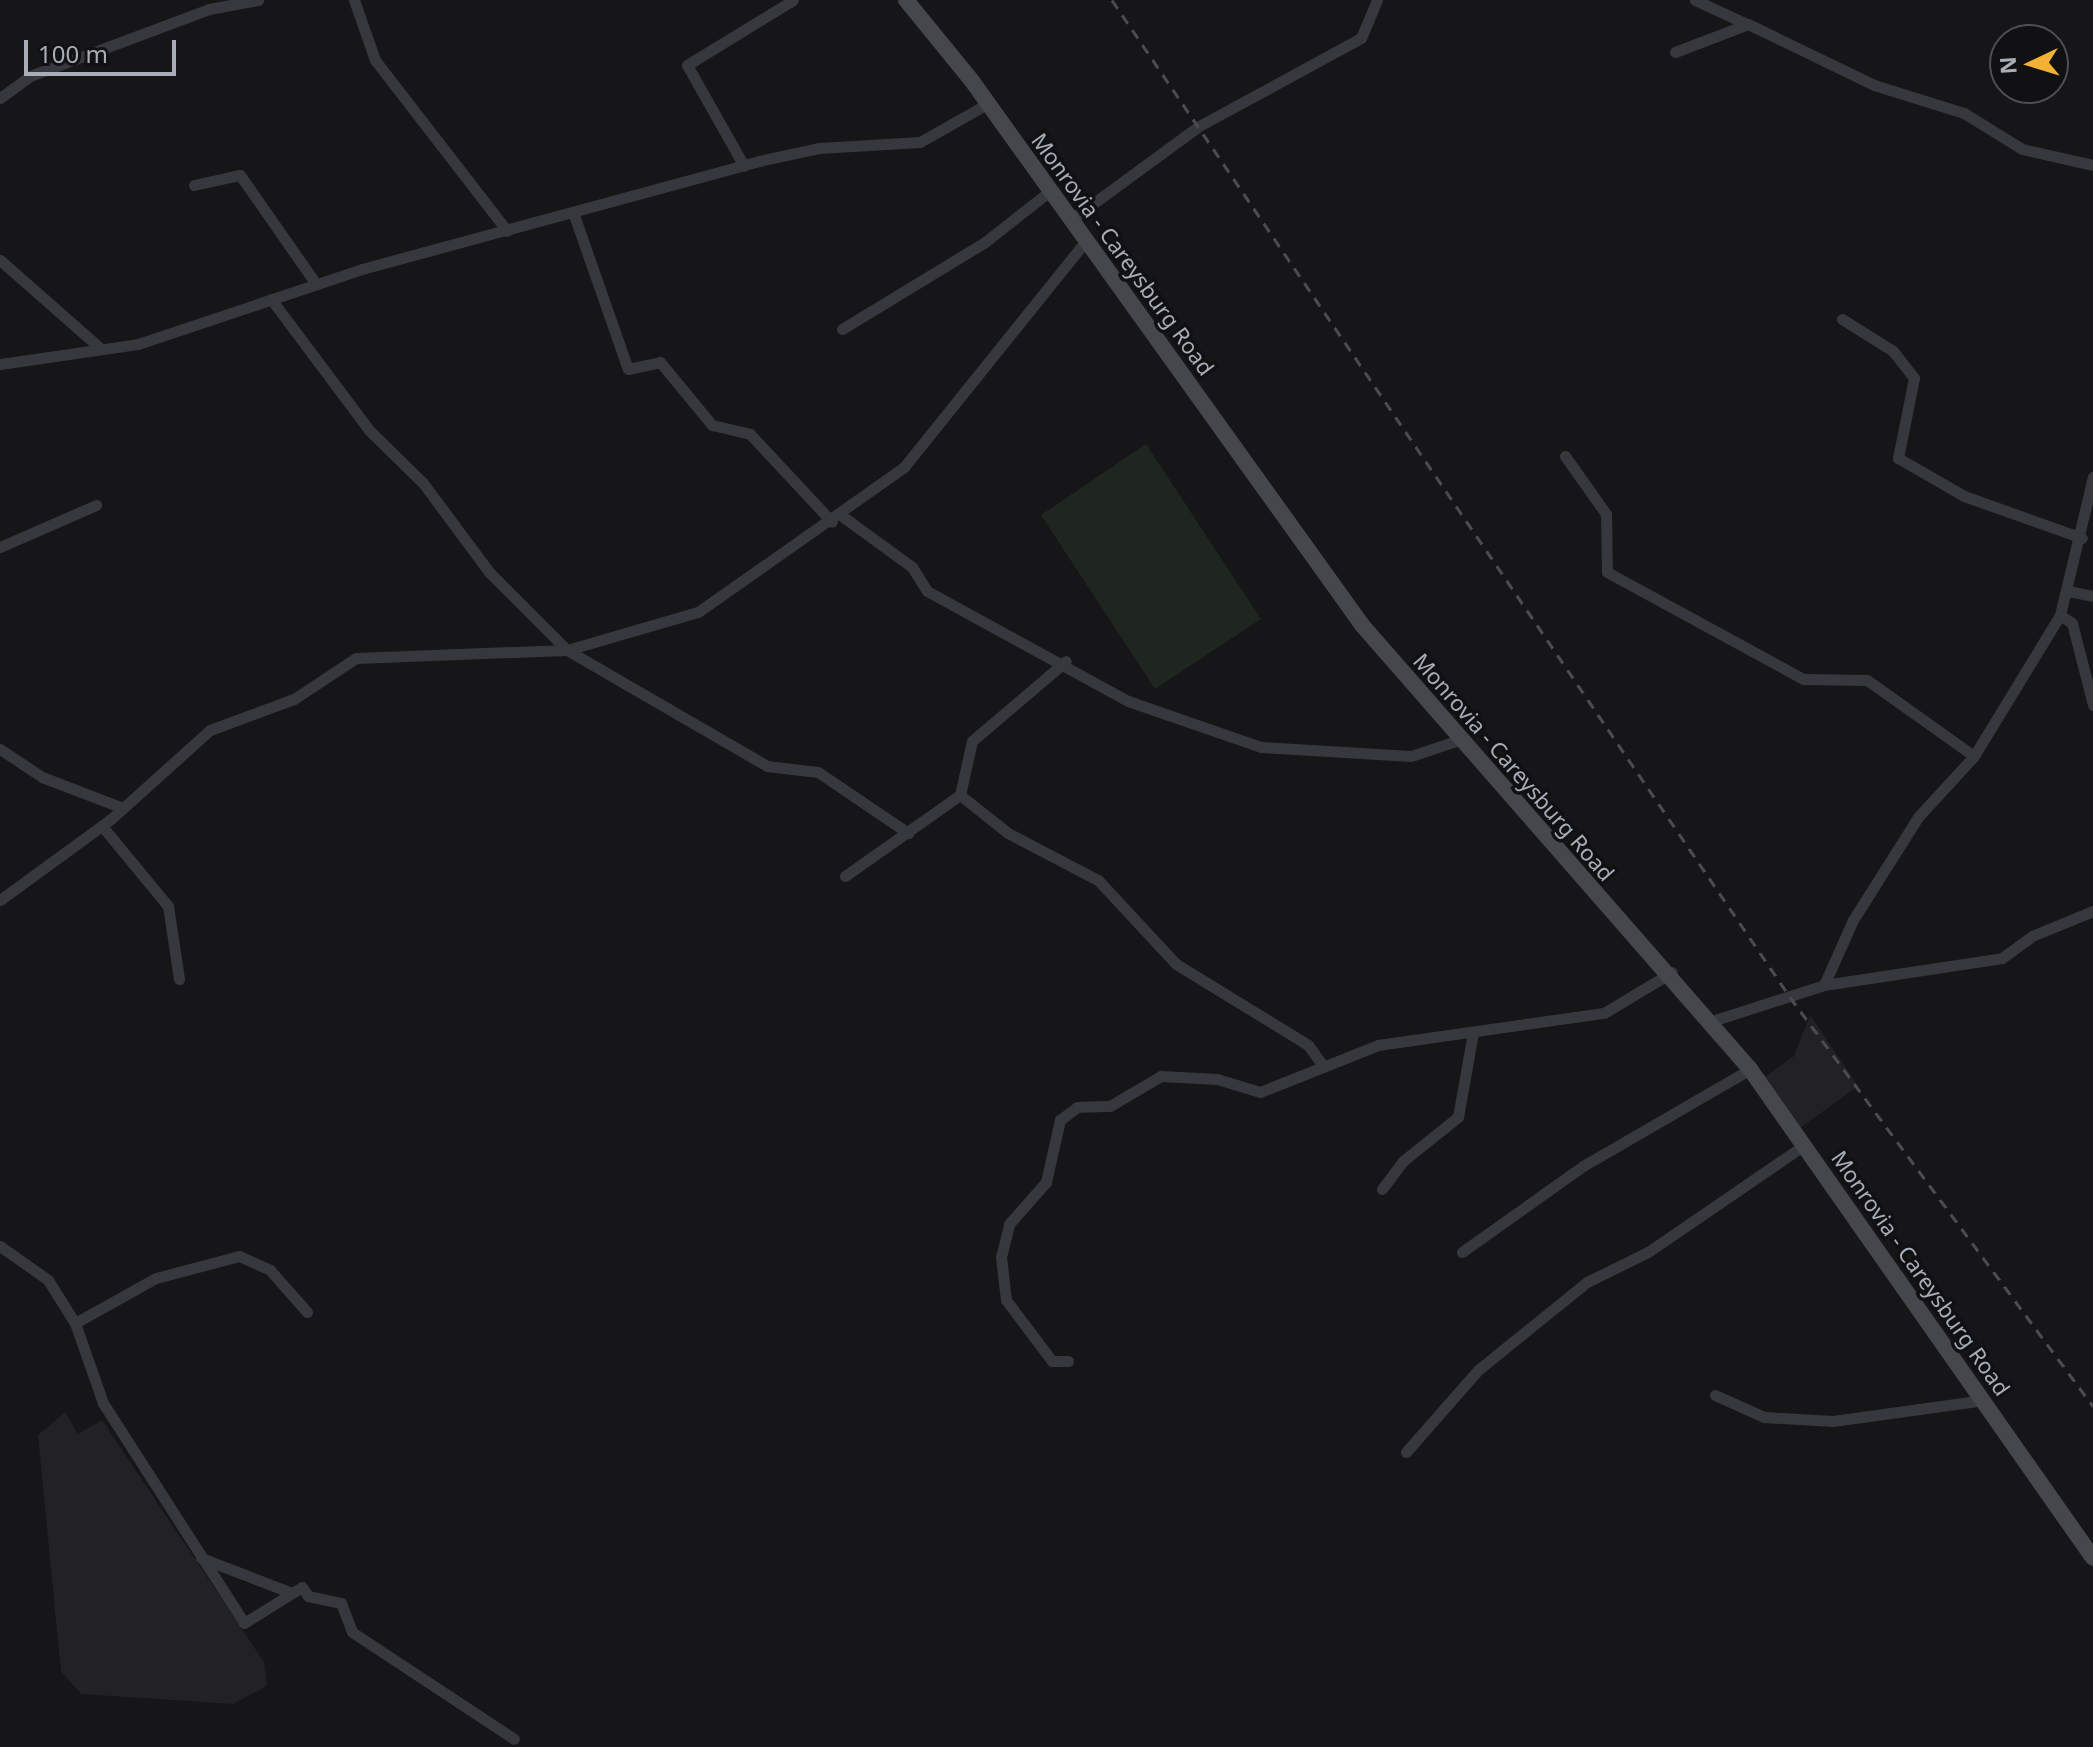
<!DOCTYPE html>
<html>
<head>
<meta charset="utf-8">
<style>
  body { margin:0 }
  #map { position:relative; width:2093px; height:1747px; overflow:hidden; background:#161618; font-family:"Noto Sans",sans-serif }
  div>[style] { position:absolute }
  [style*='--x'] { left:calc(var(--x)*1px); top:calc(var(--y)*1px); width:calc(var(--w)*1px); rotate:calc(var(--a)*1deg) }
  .built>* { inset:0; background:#222225 }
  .green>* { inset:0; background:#1e261f }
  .minor>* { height:11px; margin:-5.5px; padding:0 5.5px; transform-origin:5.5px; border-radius:5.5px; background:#37383d }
  .secondary>* { height:16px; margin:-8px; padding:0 8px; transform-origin:8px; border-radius:8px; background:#45474d }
  .rail>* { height:3px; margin-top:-1.5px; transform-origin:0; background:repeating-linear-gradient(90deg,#4a4c52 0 10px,transparent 0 18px) }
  span { translate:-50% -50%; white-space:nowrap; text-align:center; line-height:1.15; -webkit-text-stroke:7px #111113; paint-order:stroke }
  .street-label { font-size:22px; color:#a8adb8 }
  .north { position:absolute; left:1989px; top:24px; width:80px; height:80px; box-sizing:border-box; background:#111113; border:2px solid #4d4f55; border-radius:50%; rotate:266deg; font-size:22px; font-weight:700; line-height:32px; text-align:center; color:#a8adb8 }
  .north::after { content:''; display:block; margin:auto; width:28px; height:36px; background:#f2b134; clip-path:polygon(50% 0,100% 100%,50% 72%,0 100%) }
  .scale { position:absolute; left:24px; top:40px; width:152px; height:36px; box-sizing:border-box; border:4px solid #a8adb8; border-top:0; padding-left:10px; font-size:24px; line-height:28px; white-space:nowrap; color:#a8adb8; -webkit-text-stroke:6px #111113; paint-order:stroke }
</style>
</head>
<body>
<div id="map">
  <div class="built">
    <div style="clip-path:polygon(1810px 1015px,1858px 1086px,1800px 1128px,1765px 1077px,1794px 1056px)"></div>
    <div style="clip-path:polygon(65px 1412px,78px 1434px,102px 1420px,264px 1662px,267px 1686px,233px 1704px,81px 1694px,61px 1671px,38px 1435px)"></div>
  </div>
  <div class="green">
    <div style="clip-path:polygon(1146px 444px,1261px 619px,1155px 689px,1041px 515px)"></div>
  </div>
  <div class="minor">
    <div style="--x:354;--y:0;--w:64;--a:70.7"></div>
    <div style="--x:375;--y:60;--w:216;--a:52.3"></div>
    <div style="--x:1695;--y:0;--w:57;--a:24.8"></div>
    <div style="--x:1675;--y:52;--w:78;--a:-21"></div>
    <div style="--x:1748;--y:24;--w:140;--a:25.8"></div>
    <div style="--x:1874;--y:85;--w:94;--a:17.3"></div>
    <div style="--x:1964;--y:113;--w:68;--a:31.8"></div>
    <div style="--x:2022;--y:149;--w:73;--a:12.7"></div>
    <div style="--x:0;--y:98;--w:37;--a:-36"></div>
    <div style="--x:30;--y:76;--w:191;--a:-20.5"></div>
    <div style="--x:209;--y:9;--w:50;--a:-10.4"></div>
    <div style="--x:744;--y:166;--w:116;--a:-119.4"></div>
    <div style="--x:687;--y:65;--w:124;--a:-31.5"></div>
    <div style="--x:194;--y:185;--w:47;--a:-12.3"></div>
    <div style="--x:240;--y:175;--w:133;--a:55.1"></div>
    <div style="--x:574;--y:215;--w:163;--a:70.7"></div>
    <div style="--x:628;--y:369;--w:33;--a:-12"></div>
    <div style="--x:660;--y:362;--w:82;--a:50.5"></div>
    <div style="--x:712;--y:425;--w:39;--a:13"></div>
    <div style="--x:750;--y:434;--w:120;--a:47"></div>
    <div style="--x:1072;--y:219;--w:157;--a:-36.2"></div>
    <div style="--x:1199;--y:126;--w:184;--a:-28.5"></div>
    <div style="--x:1361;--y:38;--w:41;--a:-67.2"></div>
    <div style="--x:0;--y:260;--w:133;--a:41.3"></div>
    <div style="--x:271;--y:299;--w:164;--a:53.2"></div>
    <div style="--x:369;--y:430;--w:76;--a:44.5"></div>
    <div style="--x:423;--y:483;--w:111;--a:53.4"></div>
    <div style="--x:489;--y:572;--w:110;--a:45"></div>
    <div style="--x:567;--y:650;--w:231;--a:30.1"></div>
    <div style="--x:767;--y:766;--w:51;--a:6.7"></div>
    <div style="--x:818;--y:772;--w:109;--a:34.1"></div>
    <div style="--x:1842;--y:319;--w:60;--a:32.1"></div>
    <div style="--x:1893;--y:351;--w:34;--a:52"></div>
    <div style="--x:1914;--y:378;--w:82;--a:101.3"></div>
    <div style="--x:1898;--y:458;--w:76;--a:29.9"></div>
    <div style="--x:1964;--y:496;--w:125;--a:19.6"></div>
    <div style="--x:842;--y:329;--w:167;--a:-31.3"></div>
    <div style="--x:985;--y:242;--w:83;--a:-38.1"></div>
    <div style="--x:0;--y:364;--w:139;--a:-8.2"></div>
    <div style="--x:138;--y:344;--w:236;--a:-18.5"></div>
    <div style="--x:362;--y:269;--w:411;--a:-15.2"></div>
    <div style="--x:759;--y:161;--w:61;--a:-12.2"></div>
    <div style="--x:819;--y:148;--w:101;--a:-3.4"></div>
    <div style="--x:920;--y:142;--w:77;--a:-29.6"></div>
    <div style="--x:1565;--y:456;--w:71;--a:54.7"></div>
    <div style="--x:1606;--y:514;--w:58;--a:89"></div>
    <div style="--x:1607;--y:572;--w:223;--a:28.6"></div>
    <div style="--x:1803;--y:679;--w:64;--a:0.9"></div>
    <div style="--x:1867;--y:680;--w:131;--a:35.4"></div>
    <div style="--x:842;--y:516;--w:87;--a:36.1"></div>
    <div style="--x:912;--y:567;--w:28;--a:58"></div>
    <div style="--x:927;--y:591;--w:229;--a:28.7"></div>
    <div style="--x:1128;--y:701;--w:141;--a:19.1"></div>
    <div style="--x:1261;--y:747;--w:150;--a:3.4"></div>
    <div style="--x:1411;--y:756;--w:51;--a:-18.4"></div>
    <div style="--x:0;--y:547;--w:105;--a:-23.6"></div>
    <div style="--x:2068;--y:591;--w:25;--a:11"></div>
    <div style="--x:2060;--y:615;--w:14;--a:34"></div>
    <div style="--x:2072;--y:623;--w:85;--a:75.6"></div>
    <div style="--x:0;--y:749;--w:50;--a:33.7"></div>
    <div style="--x:42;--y:777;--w:87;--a:20.9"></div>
    <div style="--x:960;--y:795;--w:55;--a:-77.5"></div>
    <div style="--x:972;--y:741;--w:123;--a:-40.4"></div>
    <div style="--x:102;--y:826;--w:104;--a:50.5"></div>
    <div style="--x:168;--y:906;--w:74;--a:81.4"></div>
    <div style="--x:845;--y:876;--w:141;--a:-35.2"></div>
    <div style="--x:960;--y:795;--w:61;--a:38.4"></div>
    <div style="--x:1008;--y:833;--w:102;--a:27.6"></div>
    <div style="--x:1098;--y:880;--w:115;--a:47.1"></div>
    <div style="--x:1176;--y:964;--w:155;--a:31.5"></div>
    <div style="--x:1308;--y:1045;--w:26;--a:54"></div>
    <div style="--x:0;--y:900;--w:137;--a:-36.1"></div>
    <div style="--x:111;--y:819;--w:133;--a:-42"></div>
    <div style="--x:210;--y:730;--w:90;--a:-20.3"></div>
    <div style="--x:294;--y:699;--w:74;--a:-33.5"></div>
    <div style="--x:356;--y:658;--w:211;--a:-2.2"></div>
    <div style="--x:567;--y:650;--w:136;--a:-16.2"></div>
    <div style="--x:698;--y:612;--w:252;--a:-35.1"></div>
    <div style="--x:904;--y:467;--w:292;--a:-51.2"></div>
    <div style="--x:1824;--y:985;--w:180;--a:-8.6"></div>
    <div style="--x:2002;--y:958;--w:37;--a:-36"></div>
    <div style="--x:2032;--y:936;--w:66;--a:-22.3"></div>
    <div style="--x:1712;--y:1021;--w:118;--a:-17.8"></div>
    <div style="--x:1824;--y:985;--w:71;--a:-66"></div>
    <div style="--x:1853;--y:920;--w:122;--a:-57.7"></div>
    <div style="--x:1918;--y:817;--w:83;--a:-47.4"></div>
    <div style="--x:1974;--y:756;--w:165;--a:-58.6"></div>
    <div style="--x:2060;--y:615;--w:142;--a:-76.6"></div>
    <div style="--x:1382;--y:1189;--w:35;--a:-53"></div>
    <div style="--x:1403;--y:1161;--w:70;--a:-38.7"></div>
    <div style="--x:1458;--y:1117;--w:85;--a:-79.9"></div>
    <div style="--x:0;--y:1246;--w:59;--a:35.3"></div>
    <div style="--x:48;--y:1280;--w:51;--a:57.9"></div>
    <div style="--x:75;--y:1323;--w:85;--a:70.7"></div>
    <div style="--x:103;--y:1403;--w:261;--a:57.3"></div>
    <div style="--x:244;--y:1623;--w:68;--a:-31.8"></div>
    <div style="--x:302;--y:1587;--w:11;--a:56"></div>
    <div style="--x:308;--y:1596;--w:34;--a:12"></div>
    <div style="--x:341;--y:1603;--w:31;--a:69"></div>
    <div style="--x:352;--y:1632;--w:194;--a:33.4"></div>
    <div style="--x:1462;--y:1252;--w:148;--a:-35.4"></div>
    <div style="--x:1583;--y:1166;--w:193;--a:-30.1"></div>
    <div style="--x:75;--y:1323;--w:93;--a:-29.1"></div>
    <div style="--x:156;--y:1278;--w:86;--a:-14.8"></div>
    <div style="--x:239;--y:1256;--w:34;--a:24"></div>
    <div style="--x:270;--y:1270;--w:56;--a:48.6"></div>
    <div style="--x:1068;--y:1361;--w:16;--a:180"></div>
    <div style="--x:1052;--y:1361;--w:76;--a:-127"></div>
    <div style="--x:1006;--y:1300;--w:43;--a:-96.6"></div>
    <div style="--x:1001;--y:1257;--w:34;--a:-76"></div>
    <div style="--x:1009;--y:1224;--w:56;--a:-48.6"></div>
    <div style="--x:1046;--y:1182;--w:64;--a:-77.3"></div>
    <div style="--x:1060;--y:1120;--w:21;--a:-37"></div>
    <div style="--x:1077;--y:1107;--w:33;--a:-2"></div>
    <div style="--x:1110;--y:1106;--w:59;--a:-30.5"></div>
    <div style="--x:1161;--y:1076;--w:56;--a:3.1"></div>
    <div style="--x:1217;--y:1079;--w:45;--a:16.8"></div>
    <div style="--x:1260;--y:1092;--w:127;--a:-21.7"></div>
    <div style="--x:1378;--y:1045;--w:228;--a:-8.1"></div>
    <div style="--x:1604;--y:1013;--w:79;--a:-31.1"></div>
    <div style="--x:1715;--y:1395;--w:54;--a:24.2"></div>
    <div style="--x:1764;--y:1417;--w:69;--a:3.3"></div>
    <div style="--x:1833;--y:1421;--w:153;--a:-7.9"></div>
    <div style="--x:1406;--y:1452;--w:109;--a:-48.7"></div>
    <div style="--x:1478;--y:1370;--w:140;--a:-38.9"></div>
    <div style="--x:1587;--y:1282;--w:68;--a:-26.2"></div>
    <div style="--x:1648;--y:1252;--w:188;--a:-34.4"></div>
    <div style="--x:201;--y:1558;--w:97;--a:21"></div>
  </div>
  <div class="secondary">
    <div style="--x:906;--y:0;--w:104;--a:50.8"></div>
    <div style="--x:972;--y:81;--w:669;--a:54.36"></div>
    <div style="--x:1362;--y:625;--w:590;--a:48.85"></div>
    <div style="--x:1750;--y:1069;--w:597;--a:54.95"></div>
  </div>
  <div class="rail">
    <div style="--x:1112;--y:0;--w:1206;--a:55.78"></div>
    <div style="--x:1790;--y:997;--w:509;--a:53.47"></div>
  </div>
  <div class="street-label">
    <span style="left:1123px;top:254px;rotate:54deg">Monrovia - Careysburg Road</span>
    <span style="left:1514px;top:767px;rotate:49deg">Monrovia - Careysburg Road</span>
    <span style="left:1921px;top:1273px;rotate:55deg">Monrovia - Careysburg Road</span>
  </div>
  <div class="north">N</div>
  <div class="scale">100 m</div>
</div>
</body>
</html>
